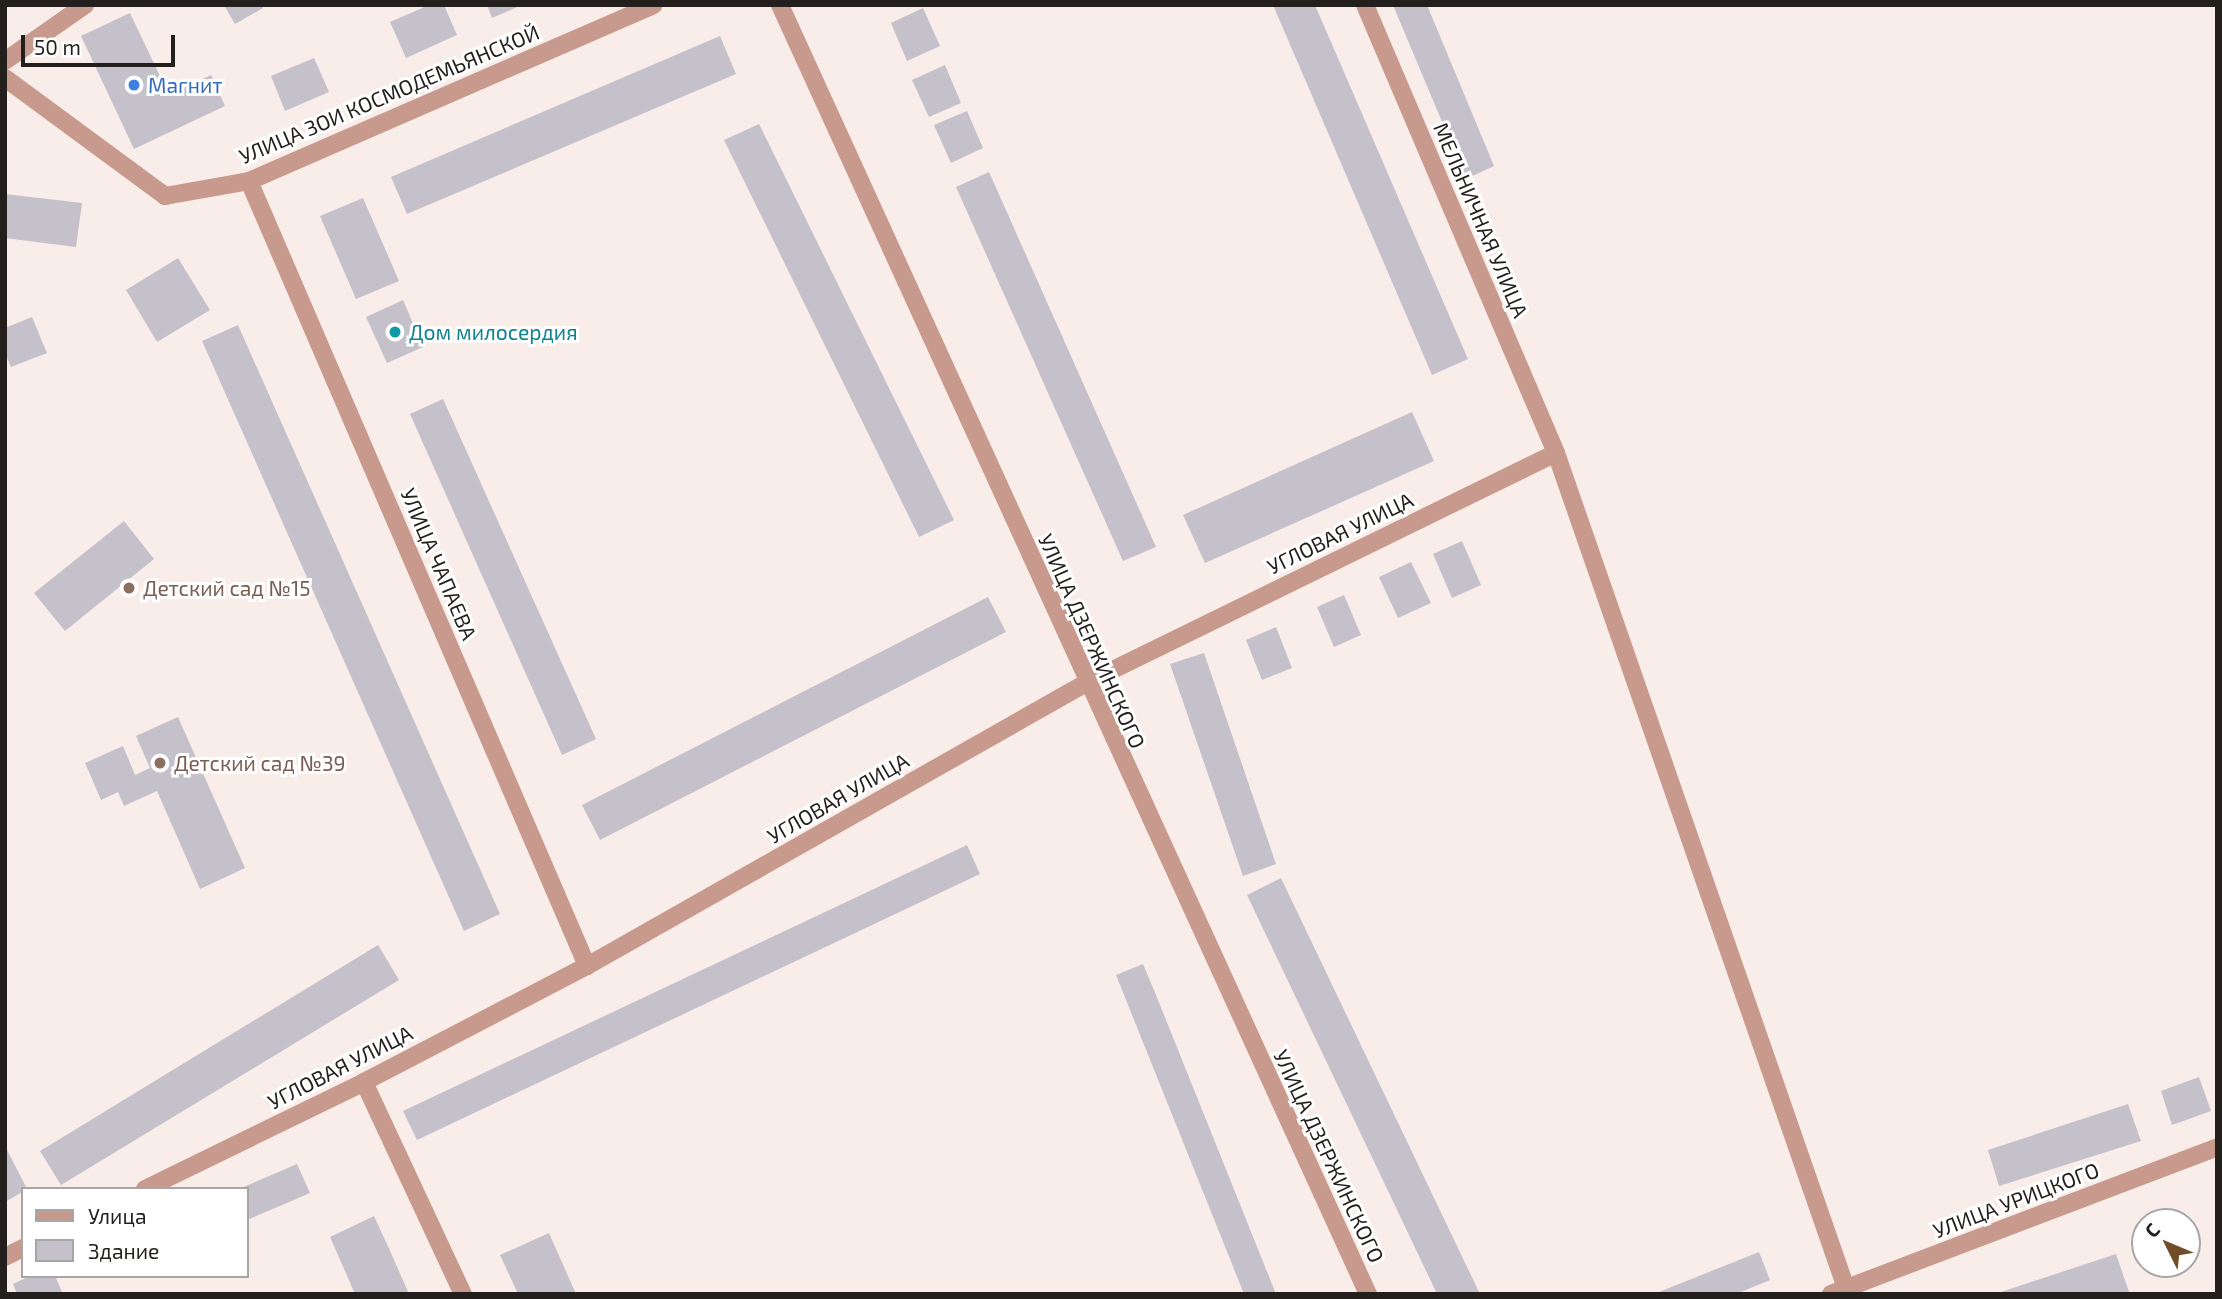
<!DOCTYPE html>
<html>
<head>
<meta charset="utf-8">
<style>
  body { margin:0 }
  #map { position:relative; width:2222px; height:1299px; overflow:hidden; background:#f9ede9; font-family:"Exo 2",sans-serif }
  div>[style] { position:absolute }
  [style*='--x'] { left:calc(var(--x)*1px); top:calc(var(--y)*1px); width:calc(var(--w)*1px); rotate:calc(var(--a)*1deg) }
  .building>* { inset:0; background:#c4c1ca }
  .minor>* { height:18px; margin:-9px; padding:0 9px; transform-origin:9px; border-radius:9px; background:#c89a8d }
  .dots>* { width:19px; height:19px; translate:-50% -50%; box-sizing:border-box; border:4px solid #fff; border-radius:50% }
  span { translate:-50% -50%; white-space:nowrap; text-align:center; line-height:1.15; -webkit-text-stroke:6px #fff; paint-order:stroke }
  .shop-label { font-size:21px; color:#366cbe }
  .left { translate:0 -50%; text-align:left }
  .street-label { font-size:21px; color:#231f1d }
  .culture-label { font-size:21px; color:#0d838f }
  .education-label { font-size:21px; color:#785e54 }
  .frame { position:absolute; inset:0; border:7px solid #231f1d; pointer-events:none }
  .legend { position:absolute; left:21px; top:1187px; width:228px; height:91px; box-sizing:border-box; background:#fff; border:2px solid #a7a5a5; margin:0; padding:9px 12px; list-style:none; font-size:21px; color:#231f1d }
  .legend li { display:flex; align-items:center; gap:14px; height:35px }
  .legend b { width:35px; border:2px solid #a7a5a5 }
  .north { position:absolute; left:2131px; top:1208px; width:70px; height:70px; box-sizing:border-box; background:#fff; border:2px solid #a7a5a5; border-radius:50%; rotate:313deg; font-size:19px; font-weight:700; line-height:28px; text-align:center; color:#231f1d }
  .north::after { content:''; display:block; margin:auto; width:24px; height:32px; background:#724e28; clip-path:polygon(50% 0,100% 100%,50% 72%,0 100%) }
  .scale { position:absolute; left:21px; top:35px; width:154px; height:32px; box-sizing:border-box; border:4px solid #231f1d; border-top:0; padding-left:9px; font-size:21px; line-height:24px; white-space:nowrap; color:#231f1d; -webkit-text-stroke:5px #fff; paint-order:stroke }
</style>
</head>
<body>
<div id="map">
  <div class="building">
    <div style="clip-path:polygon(224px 5px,262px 5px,263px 8px,235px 24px)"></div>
    <div style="clip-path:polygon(429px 5px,444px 5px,457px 35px,406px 58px,390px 22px)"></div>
    <div style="clip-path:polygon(487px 5px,522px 5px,492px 18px)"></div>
    <div style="clip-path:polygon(1273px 5px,1315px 5px,1468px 359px,1432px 375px)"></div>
    <div style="clip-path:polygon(1393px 5px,1427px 5px,1494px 166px,1466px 179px)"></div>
    <div style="clip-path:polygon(923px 8px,940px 46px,907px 61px,891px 23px)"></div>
    <div style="clip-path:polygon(130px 13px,169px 95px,211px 75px,225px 106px,134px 149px,81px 36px)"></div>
    <div style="clip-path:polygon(720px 36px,736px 74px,407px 214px,391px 177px)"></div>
    <div style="clip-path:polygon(314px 58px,329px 92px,285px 111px,271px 76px)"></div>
    <div style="clip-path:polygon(945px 65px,961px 103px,929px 117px,912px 80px)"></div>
    <div style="clip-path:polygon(967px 111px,983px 148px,951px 163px,934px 125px)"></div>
    <div style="clip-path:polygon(759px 124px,954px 520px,919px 537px,724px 140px)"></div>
    <div style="clip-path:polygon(989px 172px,1156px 547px,1123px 561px,956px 187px)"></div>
    <div style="clip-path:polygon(5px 194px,82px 203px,76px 247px,5px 238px)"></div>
    <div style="clip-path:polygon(363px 198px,399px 281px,356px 299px,320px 216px)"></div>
    <div style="clip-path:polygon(178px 258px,210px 310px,157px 342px,126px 290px)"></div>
    <div style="clip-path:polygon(403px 300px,423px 347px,387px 363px,366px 317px)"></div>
    <div style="clip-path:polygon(32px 317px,47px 353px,11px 367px,5px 353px,5px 328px)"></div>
    <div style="clip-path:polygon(238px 325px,500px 914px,464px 931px,202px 341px)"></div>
    <div style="clip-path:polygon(443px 399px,596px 739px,562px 755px,410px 414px)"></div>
    <div style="clip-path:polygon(1412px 412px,1434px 461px,1205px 563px,1183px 515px)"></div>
    <div style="clip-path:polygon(124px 521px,154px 559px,65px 631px,34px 593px)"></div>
    <div style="clip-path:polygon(1462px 541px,1481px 585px,1452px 598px,1433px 554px)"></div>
    <div style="clip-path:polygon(1411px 562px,1431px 603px,1398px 618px,1379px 577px)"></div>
    <div style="clip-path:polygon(1344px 595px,1361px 635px,1334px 647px,1317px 607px)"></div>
    <div style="clip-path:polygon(988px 597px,1006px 632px,600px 840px,582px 805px)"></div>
    <div style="clip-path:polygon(1276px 627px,1292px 668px,1262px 680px,1246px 640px)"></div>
    <div style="clip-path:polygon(1204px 653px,1276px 864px,1243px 876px,1170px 664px)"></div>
    <div style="clip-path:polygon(178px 717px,245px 868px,200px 889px,157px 791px,124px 806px,118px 792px,101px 800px,85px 763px,123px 746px,135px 775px,150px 768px,136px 736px)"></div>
    <div style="clip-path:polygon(967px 845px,980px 874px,417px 1140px,403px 1111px)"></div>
    <div style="clip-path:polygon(1281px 878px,1424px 1177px,1480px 1294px,1437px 1294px,1389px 1193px,1247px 895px)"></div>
    <div style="clip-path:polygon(378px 945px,399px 980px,61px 1185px,40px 1151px)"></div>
    <div style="clip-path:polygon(1143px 964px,1156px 995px,1276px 1294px,1244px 1294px,1228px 1254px,1116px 975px)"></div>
    <div style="clip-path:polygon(2199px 1077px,2211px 1111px,2172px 1125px,2161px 1091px)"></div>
    <div style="clip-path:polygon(2128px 1104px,2141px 1141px,1999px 1186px,1988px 1150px)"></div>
    <div style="clip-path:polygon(5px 1146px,27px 1189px,5px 1202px)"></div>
    <div style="clip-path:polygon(297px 1164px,310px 1193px,247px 1220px,247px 1189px,239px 1189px)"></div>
    <div style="clip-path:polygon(374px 1216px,391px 1253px,409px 1294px,355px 1294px,330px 1237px)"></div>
    <div style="clip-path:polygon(549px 1233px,576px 1294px,518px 1294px,500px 1255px)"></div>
    <div style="clip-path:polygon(1759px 1252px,1770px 1280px,1736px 1294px,1654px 1294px)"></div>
    <div style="clip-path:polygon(2116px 1254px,2129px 1292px,2124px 1294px,1995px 1294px)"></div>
    <div style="clip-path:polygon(30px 1276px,55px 1276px,63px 1294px,17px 1294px,13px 1284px)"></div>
  </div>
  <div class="minor">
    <div style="--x:780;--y:5;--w:1417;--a:65.48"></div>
    <div style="--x:1365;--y:5;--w:487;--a:66.9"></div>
    <div style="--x:1556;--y:453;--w:884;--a:70.85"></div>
    <div style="--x:5;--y:61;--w:98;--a:-35"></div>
    <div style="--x:5;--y:78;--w:199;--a:36.4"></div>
    <div style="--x:165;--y:196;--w:85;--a:-10.1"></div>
    <div style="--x:249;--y:181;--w:441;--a:-23.5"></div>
    <div style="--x:249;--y:181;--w:855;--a:66.7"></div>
    <div style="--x:364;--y:1082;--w:234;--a:65"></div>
    <div style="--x:145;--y:1189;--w:244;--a:-26"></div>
    <div style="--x:364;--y:1082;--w:251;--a:-27.5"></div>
    <div style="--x:587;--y:966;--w:574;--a:-29.56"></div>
    <div style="--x:1086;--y:683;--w:523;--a:-26.08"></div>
    <div style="--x:5;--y:1257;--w:20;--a:-27"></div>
    <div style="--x:1831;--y:1294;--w:413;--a:-20.8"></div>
  </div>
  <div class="dots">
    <div style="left:134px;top:85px;background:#3f7fe0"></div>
    <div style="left:395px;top:332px;background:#0f9aa8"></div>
    <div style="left:129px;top:588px;background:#8d6e63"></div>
    <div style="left:160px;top:763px;background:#8d6e63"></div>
  </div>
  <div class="shop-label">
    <span class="left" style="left:148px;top:85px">Магнит</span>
  </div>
  <div class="street-label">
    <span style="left:389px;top:94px;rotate:-23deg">УЛИЦА ЗОИ КОСМОДЕМЬЯНСКОЙ</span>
    <span style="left:1481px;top:220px;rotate:67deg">МЕЛЬНИЧНАЯ УЛИЦА</span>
    <span style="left:1340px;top:533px;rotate:-26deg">УГЛОВАЯ УЛИЦА</span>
    <span style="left:439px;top:564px;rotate:67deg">УЛИЦА ЧАПАЕВА</span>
    <span style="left:1092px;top:641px;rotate:66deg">УЛИЦА ДЗЕРЖИНСКОГО</span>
    <span style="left:838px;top:798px;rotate:-30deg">УГЛОВАЯ УЛИЦА</span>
    <span style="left:340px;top:1067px;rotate:-27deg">УГЛОВАЯ УЛИЦА</span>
    <span style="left:1329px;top:1156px;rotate:65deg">УЛИЦА ДЗЕРЖИНСКОГО</span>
    <span style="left:2016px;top:1200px;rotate:-21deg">УЛИЦА УРИЦКОГО</span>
  </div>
  <div class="culture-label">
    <span class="left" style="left:409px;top:332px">Дом милосердия</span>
  </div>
  <div class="education-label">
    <span class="left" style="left:143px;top:588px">Детский сад №15</span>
    <span class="left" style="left:174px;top:763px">Детский сад №39</span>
  </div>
  <div class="frame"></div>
  <ul class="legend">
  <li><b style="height:9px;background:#c89a8d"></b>Улица</li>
  <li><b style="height:19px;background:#c4c1ca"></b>Здание</li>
  </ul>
  <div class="north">С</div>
  <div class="scale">50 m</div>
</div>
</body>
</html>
